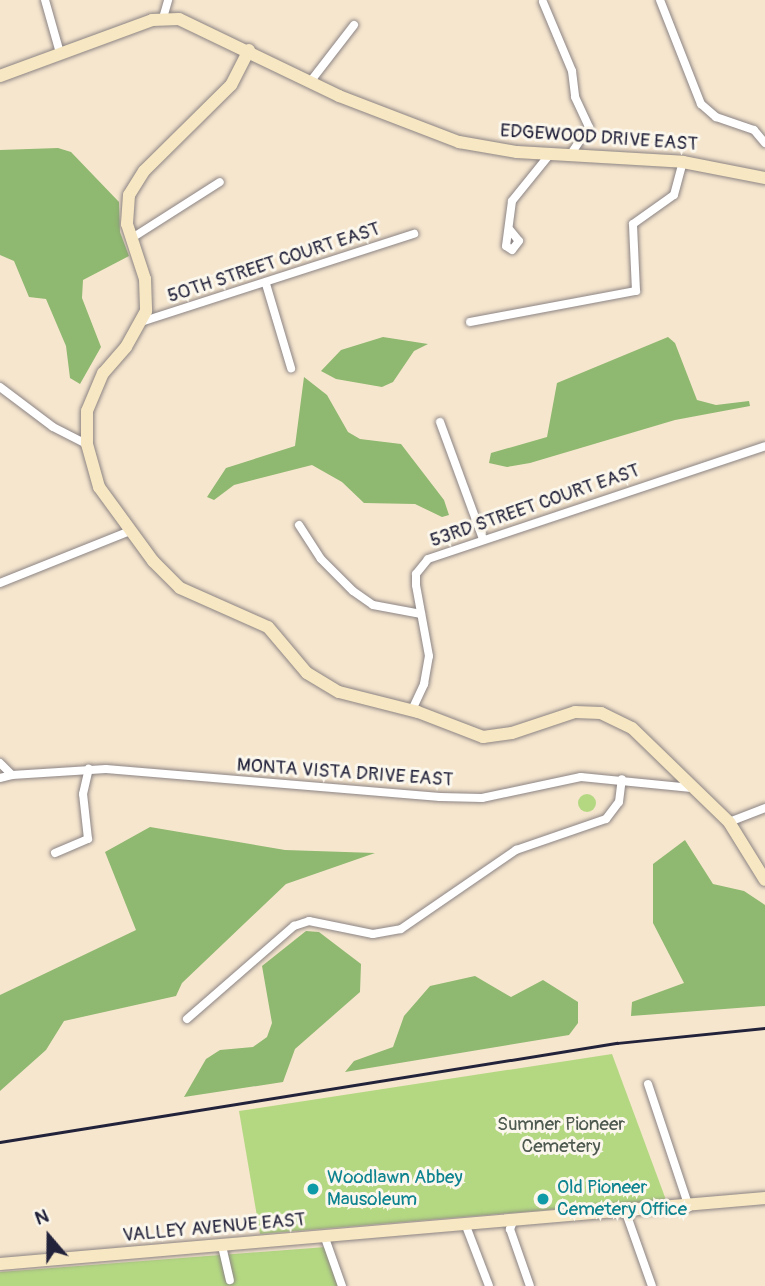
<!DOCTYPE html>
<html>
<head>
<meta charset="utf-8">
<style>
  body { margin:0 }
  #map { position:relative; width:765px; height:1286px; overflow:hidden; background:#f6e6ce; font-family:Pangolin,sans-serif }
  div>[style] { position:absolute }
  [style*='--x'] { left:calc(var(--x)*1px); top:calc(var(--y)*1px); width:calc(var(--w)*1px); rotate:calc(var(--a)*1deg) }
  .green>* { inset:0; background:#b4d882 }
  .round { border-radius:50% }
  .forest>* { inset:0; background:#8fb870 }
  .roads { filter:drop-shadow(0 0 2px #8c8484) drop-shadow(0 0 2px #8c8484) }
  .street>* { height:8px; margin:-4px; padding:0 4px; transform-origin:4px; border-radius:4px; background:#fff }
  .secondary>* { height:12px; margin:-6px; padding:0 6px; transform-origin:6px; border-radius:6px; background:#f7e8c3 }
  .rail>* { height:2.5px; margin:-1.25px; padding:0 1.25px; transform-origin:1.25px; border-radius:1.25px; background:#22223b }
  .dots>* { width:19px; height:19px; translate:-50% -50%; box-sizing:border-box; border:4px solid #fbf7ec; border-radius:50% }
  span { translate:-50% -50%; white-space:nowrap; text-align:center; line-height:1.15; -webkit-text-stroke:6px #fbf7ec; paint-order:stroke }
  .street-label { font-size:19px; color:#22223b }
  .park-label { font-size:19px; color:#4e5950 }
  .culture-label { font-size:19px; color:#0d838f }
  .left { translate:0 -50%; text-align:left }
  .north { position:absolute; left:14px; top:1202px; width:70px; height:70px; -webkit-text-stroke:5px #fbf7ec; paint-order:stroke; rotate:340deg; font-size:19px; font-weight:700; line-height:28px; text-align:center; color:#22223b }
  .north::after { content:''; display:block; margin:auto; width:24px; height:32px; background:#22223b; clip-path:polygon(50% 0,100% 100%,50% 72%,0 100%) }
</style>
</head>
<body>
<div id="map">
  <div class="green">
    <div class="round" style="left:578px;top:794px;width:18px;height:18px"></div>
    <div style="clip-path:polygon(612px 1054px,666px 1200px,260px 1234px,239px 1111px)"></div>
    <div style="clip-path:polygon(326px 1247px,340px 1286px,0 1286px,0 1272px)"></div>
  </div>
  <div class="forest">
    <div style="clip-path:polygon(58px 148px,71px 152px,119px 202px,120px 232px,129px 256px,83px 280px,82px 298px,101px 347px,80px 384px,70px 378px,66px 346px,46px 299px,29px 297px,14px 261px,0 255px,0 150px)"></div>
    <div style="clip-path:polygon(383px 337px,428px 344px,414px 351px,393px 382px,382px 387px,336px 379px,321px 371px,341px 350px)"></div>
    <div style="clip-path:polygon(668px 337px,675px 343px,697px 400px,716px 405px,749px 401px,750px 406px,675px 420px,530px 463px,507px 467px,489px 463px,491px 453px,547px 437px,557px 383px)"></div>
    <div style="clip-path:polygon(304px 377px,327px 395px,348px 432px,360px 439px,401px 444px,444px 500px,449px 515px,442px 517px,415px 504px,364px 503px,342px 482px,312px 465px,234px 485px,214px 500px,207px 497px,226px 468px,295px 446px)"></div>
    <div style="clip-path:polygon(150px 827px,285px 850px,375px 853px,286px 884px,182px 983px,176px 996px,64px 1021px,46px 1050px,0 1091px,0 995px,136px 930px,105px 852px)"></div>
    <div style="clip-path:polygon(685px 840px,713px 884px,744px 891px,765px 905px,765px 1006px,631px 1016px,632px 1002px,684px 983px,653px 923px,653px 864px)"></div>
    <div style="clip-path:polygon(306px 931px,319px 932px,361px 964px,360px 992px,295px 1049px,283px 1082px,184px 1097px,206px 1059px,220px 1050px,253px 1047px,267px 1037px,272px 1023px,262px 966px)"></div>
    <div style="clip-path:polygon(475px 976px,511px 997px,543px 980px,578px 1002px,578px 1023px,569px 1035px,345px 1072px,354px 1061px,393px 1047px,404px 1016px,430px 986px)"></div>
  </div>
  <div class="roads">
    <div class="street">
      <div style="--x:45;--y:0;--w:55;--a:74.2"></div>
      <div style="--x:660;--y:0;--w:112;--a:68.5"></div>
      <div style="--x:701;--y:104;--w:20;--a:41"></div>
      <div style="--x:716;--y:117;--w:40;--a:18.9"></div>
      <div style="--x:754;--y:130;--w:17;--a:50"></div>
      <div style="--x:543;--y:2;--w:75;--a:67.2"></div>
      <div style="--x:572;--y:71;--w:26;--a:83"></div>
      <div style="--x:575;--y:97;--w:33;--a:65"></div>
      <div style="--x:589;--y:127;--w:34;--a:124"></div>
      <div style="--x:163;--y:18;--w:19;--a:-74"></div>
      <div style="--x:310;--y:82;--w:72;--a:-52.3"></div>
      <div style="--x:510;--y:230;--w:14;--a:51"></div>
      <div style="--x:519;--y:241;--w:11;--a:128"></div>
      <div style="--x:512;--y:250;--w:7;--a:-146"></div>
      <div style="--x:506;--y:246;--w:45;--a:-82.4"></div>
      <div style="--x:512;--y:201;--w:60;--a:-51"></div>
      <div style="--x:132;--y:238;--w:104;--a:-32.5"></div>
      <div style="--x:266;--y:284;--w:88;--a:73.4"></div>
      <div style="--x:144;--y:321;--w:284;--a:-17.9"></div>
      <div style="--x:470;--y:322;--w:169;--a:-10.6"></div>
      <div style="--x:636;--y:291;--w:67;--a:-92.6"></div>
      <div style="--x:633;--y:224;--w:50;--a:-35.3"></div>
      <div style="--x:674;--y:195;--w:34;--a:-75"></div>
      <div style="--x:0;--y:387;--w:66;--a:37"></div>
      <div style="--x:53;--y:427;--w:38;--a:27"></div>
      <div style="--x:440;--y:422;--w:125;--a:69.8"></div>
      <div style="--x:299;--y:525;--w:40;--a:57.1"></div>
      <div style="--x:321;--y:559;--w:45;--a:45"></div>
      <div style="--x:353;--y:591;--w:24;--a:35"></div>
      <div style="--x:373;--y:605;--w:49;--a:10.6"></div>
      <div style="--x:0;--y:583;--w:140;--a:-21.8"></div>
      <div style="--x:412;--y:710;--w:29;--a:-65"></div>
      <div style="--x:424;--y:684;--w:28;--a:-80"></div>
      <div style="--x:429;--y:656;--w:72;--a:-100.4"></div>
      <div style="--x:416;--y:585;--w:11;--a:-90"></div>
      <div style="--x:416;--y:574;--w:19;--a:-51"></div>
      <div style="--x:428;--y:559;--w:355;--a:-18.5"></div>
      <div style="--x:0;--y:763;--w:17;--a:45"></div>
      <div style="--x:12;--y:775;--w:94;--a:-3.7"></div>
      <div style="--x:106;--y:769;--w:335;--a:4.8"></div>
      <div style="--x:440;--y:797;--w:42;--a:1.4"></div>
      <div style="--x:482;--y:798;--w:101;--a:-12"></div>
      <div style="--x:581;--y:777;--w:111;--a:5.7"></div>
      <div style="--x:0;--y:778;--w:12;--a:-14"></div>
      <div style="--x:729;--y:822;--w:39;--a:-21"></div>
      <div style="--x:55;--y:853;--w:36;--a:-23"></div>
      <div style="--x:88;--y:839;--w:45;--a:-96.3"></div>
      <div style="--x:83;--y:794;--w:26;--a:-77"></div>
      <div style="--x:187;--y:1019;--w:142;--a:-41"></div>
      <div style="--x:294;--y:926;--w:16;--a:-18"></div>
      <div style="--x:309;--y:921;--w:65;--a:11.5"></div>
      <div style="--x:373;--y:934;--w:28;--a:-10"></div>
      <div style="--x:401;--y:929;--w:140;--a:-34.5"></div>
      <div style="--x:516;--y:850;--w:95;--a:-19"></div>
      <div style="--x:606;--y:819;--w:21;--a:-53"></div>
      <div style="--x:619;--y:802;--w:23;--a:-83"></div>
      <div style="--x:648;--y:1084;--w:130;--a:71.6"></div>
      <div style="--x:626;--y:1213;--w:77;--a:70.4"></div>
      <div style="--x:513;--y:1222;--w:8;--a:113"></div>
      <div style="--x:510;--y:1229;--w:60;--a:70.7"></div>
      <div style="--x:466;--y:1226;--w:64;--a:69"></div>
      <div style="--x:325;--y:1238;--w:51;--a:70.5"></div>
      <div style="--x:222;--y:1246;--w:35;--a:77"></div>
    </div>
    <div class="secondary">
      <div style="--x:249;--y:50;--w:39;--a:117"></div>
      <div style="--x:231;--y:85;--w:122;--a:135.3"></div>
      <div style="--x:144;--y:171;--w:28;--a:122"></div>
      <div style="--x:129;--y:195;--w:29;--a:94"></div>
      <div style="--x:127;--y:224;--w:58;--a:71.9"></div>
      <div style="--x:145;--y:279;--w:32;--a:88"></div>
      <div style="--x:146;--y:311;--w:41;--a:119.1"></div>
      <div style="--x:126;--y:347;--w:35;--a:131"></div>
      <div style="--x:103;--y:373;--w:41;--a:112.8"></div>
      <div style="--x:87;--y:411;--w:33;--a:90"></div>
      <div style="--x:87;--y:444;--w:45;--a:74.4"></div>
      <div style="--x:99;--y:487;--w:92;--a:53.9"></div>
      <div style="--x:153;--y:561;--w:38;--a:45"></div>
      <div style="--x:180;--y:588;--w:96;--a:23.9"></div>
      <div style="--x:268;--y:627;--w:60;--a:49.7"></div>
      <div style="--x:307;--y:673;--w:37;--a:31"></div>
      <div style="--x:339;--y:692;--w:81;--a:14.2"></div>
      <div style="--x:418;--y:712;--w:70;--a:21"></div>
      <div style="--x:483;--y:737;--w:29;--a:-8"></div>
      <div style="--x:512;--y:733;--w:66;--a:-18.4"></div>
      <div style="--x:575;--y:712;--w:26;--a:2"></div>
      <div style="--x:601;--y:713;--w:34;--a:26"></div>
      <div style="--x:632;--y:728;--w:135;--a:44.1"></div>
      <div style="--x:729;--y:822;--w:68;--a:58.2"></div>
      <div style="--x:0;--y:76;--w:162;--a:-20.2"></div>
      <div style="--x:152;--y:20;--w:27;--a:-2"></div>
      <div style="--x:179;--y:19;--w:178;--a:25.7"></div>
      <div style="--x:339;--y:96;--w:129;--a:21"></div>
      <div style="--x:459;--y:142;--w:59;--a:9.8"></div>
      <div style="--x:517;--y:152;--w:166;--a:3.4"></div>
      <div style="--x:683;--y:162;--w:84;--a:11"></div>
      <div style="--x:0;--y:1264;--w:768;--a:-4.93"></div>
    </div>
  </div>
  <div class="rail">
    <div style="--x:0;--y:1142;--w:625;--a:-9.12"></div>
    <div style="--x:617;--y:1043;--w:149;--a:-5.8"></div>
  </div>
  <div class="dots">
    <div style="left:313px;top:1189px;background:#0f9aa8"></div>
    <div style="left:543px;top:1199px;background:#0f9aa8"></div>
  </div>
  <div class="street-label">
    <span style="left:599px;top:138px;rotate:4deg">EDGEWOOD DRIVE EAST</span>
    <span style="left:274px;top:263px;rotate:-18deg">50TH STREET COURT EAST</span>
    <span style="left:535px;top:506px;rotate:-19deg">53RD STREET COURT EAST</span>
    <span style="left:345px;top:773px;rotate:4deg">MONTA VISTA DRIVE EAST</span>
    <span style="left:214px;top:1228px;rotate:-5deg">VALLEY AVENUE EAST</span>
  </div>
  <div class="park-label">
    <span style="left:561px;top:1136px">Sumner Pioneer<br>Cemetery</span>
  </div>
  <div class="culture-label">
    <span class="left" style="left:327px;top:1189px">Woodlawn Abbey<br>Mausoleum</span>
    <span class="left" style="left:557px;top:1199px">Old Pioneer<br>Cemetery Office</span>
  </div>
  <div class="north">N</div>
</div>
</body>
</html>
